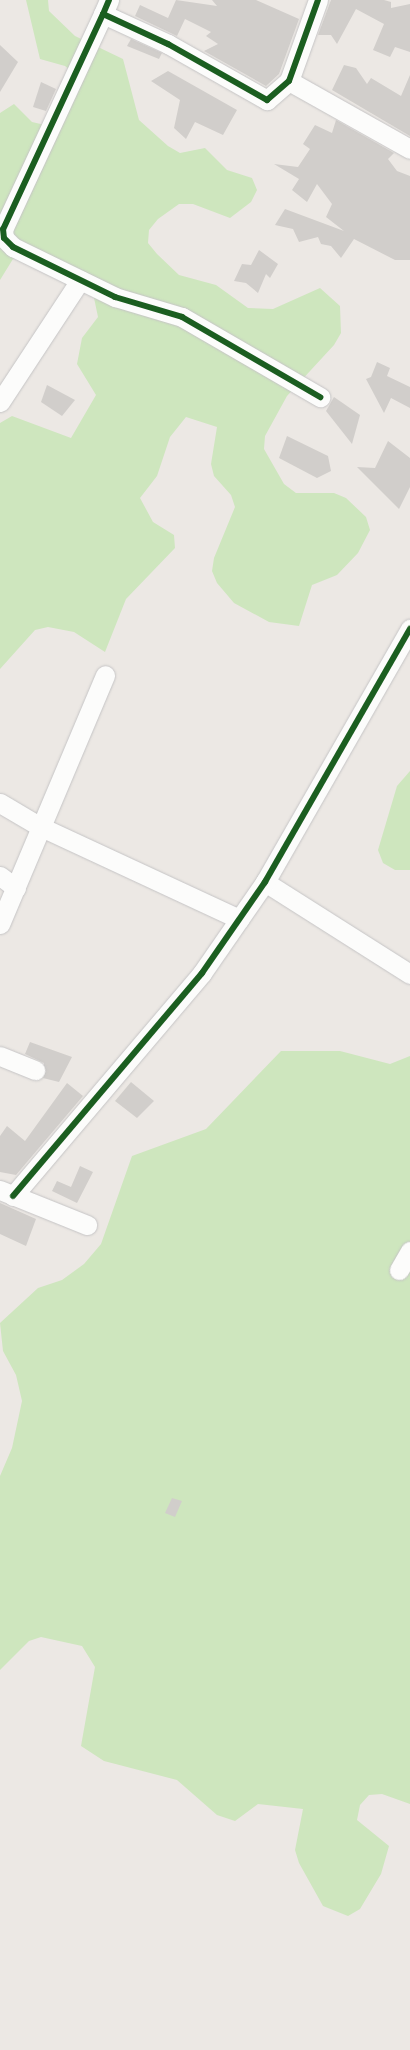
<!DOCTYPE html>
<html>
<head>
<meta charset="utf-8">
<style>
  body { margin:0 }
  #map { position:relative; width:410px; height:2050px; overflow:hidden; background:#ece8e4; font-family:Montserrat,sans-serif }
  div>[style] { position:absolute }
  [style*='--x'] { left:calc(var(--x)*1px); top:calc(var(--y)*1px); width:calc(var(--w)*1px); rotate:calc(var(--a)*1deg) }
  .green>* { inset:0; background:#cee6be }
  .building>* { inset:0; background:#d1cecb }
  .roads { filter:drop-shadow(0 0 1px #c5c4c5) drop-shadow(0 0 1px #c5c4c5) }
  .minor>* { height:19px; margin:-9.5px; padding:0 9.5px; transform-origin:9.5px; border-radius:9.5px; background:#fcfcfb }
  .cycleway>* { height:6px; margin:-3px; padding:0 3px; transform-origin:3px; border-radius:3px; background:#1b5e20 }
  span { translate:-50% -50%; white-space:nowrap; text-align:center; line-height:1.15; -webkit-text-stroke:5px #fff; paint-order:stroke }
</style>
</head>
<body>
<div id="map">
  <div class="green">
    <div style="clip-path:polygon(26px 0,48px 0,49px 11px,75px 36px,123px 59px,139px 120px,168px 146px,180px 153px,205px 148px,227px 170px,252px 178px,257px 190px,251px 202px,230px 218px,193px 204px,179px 204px,158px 219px,149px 230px,148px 243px,157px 254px,179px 275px,216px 285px,248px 308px,273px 309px,320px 288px,340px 306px,341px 333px,334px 345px,287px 396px,265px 436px,264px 449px,284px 484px,296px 493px,334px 493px,346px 498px,366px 517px,370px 530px,358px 553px,337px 575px,312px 585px,299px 626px,269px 622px,234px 603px,217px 583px,212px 571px,214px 558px,235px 507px,231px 495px,214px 476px,211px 464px,217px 427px,186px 417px,170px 437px,157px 476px,140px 498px,153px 522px,174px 535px,175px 548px,126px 599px,105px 652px,74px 632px,48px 627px,35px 630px,0 669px,0 423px,12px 416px,71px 438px,96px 395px,77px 364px,82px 338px,98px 317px,93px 293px,26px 254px,13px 259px,0 280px,0 113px,14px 104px,32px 122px,45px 125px,76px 75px,65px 66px,40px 59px)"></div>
    <div style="clip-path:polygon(410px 771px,410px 870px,395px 870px,383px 863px,378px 850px,397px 786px)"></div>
    <div style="clip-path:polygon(281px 1051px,340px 1051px,390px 1064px,410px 1056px,410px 1804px,382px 1794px,369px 1795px,360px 1805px,357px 1820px,389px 1846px,381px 1874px,360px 1909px,348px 1916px,323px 1906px,299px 1863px,295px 1850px,303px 1809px,258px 1804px,235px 1821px,217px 1815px,177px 1780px,104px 1761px,81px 1746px,95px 1667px,82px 1646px,41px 1637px,29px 1641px,0 1670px,0 1476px,12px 1448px,22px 1401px,16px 1375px,3px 1351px,0 1323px,38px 1288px,62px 1280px,84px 1264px,101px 1244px,132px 1156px,206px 1129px)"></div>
  </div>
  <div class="building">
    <div style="clip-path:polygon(176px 0,217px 6px,212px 0,256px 0,299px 19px,279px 74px,266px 86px,204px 51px,218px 44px,206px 36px,211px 32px,185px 19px,177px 36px,135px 16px,140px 5px,168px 18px)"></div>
    <div style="clip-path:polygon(331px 0,384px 0,391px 2px,391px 8px,410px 4px,410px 52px,395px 47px,390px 57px,373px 50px,384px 24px,356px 9px,337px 44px,331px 35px,318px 35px)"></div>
    <div style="clip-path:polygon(131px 39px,162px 53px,159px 59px,127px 46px)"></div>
    <div style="clip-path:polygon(0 45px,18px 62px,0 92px)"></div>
    <div style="clip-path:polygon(344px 65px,356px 68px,367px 84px,371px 78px,401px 96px,410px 75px,410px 136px,332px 90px)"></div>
    <div style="clip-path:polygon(168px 71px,237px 110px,223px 135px,195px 122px,186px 139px,174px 128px,180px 100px,151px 81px)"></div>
    <div style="clip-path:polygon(41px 82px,56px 89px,46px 111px,33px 107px)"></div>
    <div style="clip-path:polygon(336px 120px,394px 153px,388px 159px,397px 171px,410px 176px,410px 260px,395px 260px,354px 239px,341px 258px,331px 246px,321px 244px,318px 237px,299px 242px,293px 229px,275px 225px,285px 209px,344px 231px,326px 217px,332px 204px,317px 184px,307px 202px,292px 190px,299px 179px,274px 164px,298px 167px,310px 149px,303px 144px,315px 125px,332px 133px)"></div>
    <div style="clip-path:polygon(259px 250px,278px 264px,270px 278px,266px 274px,258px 293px,246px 283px,234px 281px,242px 264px,251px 265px)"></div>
    <div style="clip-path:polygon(377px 362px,390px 368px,387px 376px,410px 387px,410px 408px,391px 398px,384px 413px,366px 379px,371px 377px)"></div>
    <div style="clip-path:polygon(47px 385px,75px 400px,62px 416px,41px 402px)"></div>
    <div style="clip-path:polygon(334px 397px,360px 415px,352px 444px,326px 411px)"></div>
    <div style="clip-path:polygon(287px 436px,328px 456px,331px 471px,317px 478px,279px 458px)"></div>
    <div style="clip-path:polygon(388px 441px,410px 458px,410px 487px,399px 509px,357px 467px,375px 468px)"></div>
    <div style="clip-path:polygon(30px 1042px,72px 1057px,59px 1082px,43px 1078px,44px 1063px,25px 1054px)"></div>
    <div style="clip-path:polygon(131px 1082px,154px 1101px,137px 1118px,115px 1101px)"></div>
    <div style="clip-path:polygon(67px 1083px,83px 1096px,16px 1175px,0 1172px,0 1136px,7px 1126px,25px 1141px)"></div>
    <div style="clip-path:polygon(80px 1166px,93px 1172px,77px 1203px,52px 1191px,57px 1181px,71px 1187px)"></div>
    <div style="clip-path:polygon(0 1203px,36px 1219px,26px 1246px,0 1234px)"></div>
    <div style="clip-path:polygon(172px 1498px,182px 1501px,175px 1517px,165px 1513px)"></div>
  </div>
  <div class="roads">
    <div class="minor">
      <div style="--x:109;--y:0;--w:15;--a:113"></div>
      <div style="--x:103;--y:14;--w:72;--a:24.8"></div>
      <div style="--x:168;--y:44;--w:114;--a:29.5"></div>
      <div style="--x:267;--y:100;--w:29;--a:-41"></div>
      <div style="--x:289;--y:81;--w:86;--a:-70.3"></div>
      <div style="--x:103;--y:14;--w:237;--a:114.9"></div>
      <div style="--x:3;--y:229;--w:9;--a:84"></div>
      <div style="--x:4;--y:238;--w:13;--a:45"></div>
      <div style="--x:13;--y:247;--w:114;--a:26.1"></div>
      <div style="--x:115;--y:297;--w:70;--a:16.6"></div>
      <div style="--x:182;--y:317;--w:160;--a:30.1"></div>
      <div style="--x:289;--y:81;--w:139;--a:29.3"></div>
      <div style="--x:0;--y:402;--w:146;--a:-56.7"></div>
      <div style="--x:0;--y:803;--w:45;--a:30.5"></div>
      <div style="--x:39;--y:826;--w:221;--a:24.9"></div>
      <div style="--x:0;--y:876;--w:20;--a:37"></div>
      <div style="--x:265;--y:882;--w:172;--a:32.4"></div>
      <div style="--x:0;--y:924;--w:270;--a:-67.1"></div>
      <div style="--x:0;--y:1056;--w:38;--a:22"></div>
      <div style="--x:0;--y:1190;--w:94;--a:21.9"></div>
      <div style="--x:13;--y:1196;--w:292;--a:-49.7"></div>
      <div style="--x:202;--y:973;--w:111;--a:-55.3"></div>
      <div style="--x:265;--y:882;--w:292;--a:-60.2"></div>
      <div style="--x:399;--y:1270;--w:22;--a:-60"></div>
    </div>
  </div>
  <div class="cycleway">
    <div style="--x:109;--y:0;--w:15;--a:113"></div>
    <div style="--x:103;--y:14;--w:72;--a:24.8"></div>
    <div style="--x:168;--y:44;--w:114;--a:29.5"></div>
    <div style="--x:267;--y:100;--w:29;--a:-41"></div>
    <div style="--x:289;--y:81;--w:86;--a:-70.3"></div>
    <div style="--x:103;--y:14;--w:237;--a:114.9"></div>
    <div style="--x:3;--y:229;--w:9;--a:84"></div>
    <div style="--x:4;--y:238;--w:13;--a:45"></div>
    <div style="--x:13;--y:247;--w:114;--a:26.1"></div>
    <div style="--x:115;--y:297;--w:70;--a:16.6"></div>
    <div style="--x:182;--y:317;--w:160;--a:30.1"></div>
    <div style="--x:13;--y:1196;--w:292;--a:-49.7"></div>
    <div style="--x:202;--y:973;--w:111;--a:-55.3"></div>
    <div style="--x:265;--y:882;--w:292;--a:-60.2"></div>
  </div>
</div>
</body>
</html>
